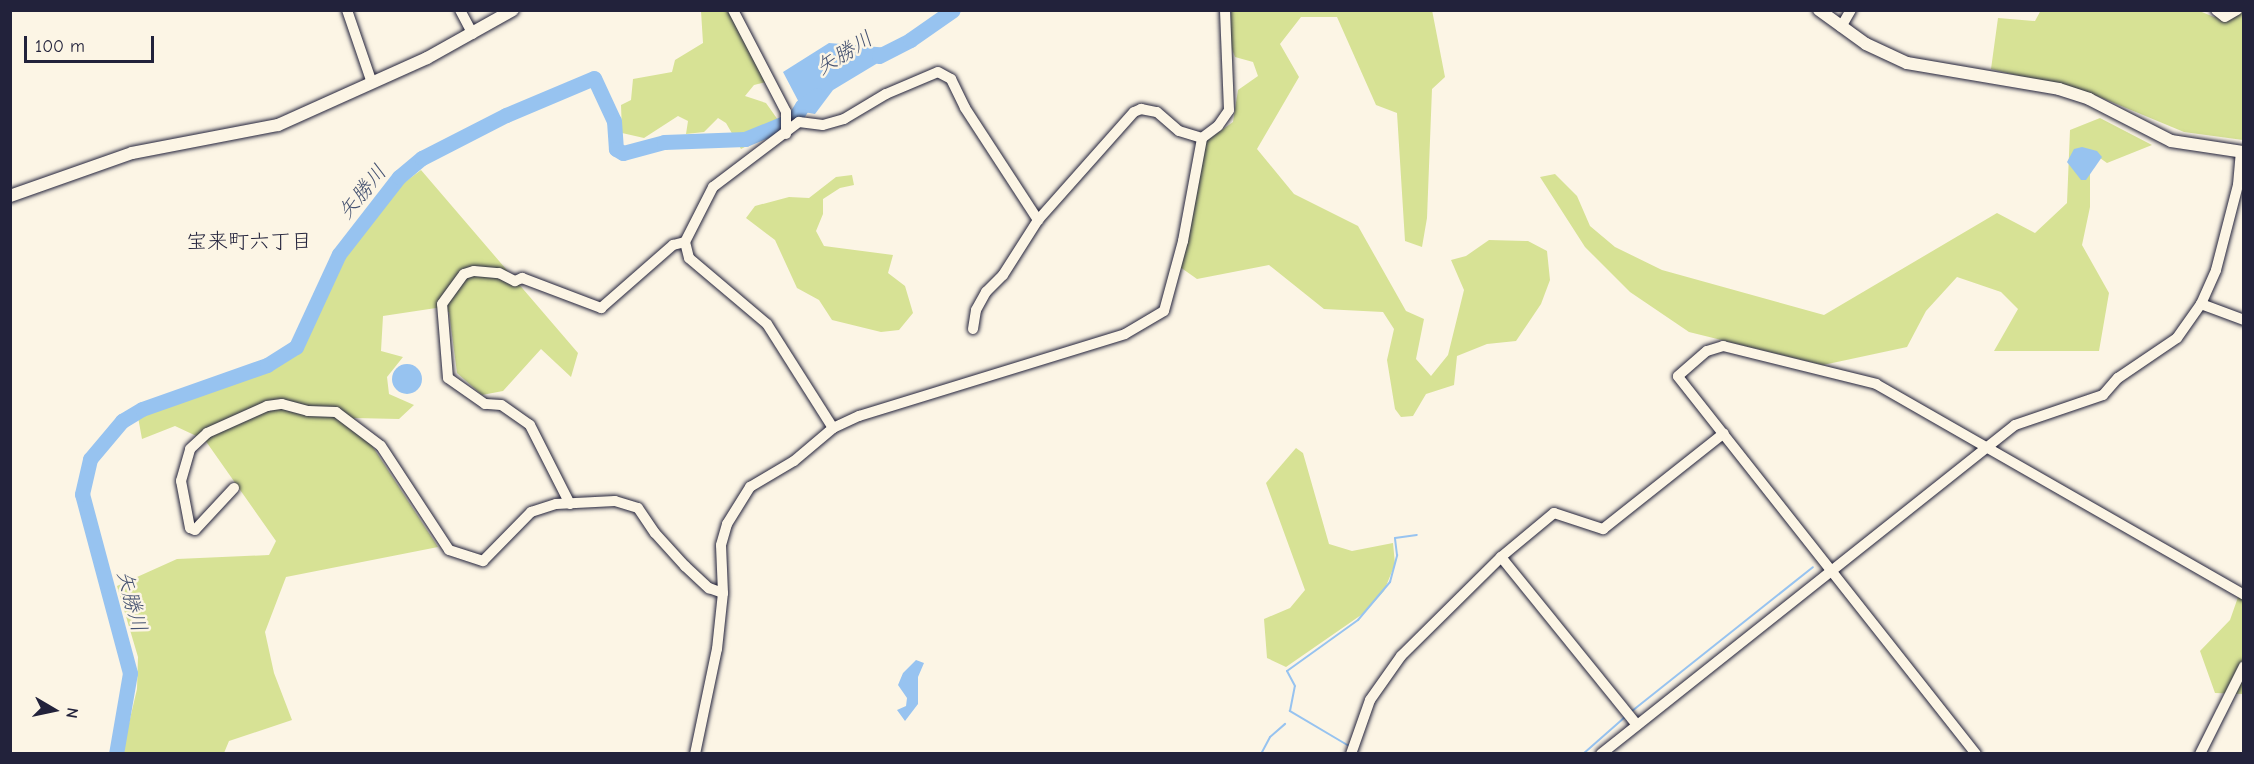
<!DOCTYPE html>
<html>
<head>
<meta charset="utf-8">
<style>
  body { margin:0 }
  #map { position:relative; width:2254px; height:764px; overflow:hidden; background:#fcf5e5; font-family:"Comic Neue","Klee One",sans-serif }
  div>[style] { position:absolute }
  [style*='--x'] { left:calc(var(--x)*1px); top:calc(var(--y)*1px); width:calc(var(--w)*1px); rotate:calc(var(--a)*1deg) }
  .green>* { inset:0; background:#d7e295 }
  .water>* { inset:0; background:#97c3f0 }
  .round { border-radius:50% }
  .stream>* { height:2px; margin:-1px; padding:0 1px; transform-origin:1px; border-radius:1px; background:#97c3f0 }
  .river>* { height:15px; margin:-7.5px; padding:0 7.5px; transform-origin:7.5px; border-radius:7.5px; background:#97c3f0 }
  .roads { filter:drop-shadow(0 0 2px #22223b) drop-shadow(0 0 2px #22223b) }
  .minor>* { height:10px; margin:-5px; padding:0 5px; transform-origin:5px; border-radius:5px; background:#fcf5e5 }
  .tertiary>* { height:12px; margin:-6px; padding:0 6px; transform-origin:6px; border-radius:6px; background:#fcf5e5 }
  span { translate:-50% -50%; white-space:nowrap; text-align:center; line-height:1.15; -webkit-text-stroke:5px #fcf5e5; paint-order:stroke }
  .water-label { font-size:21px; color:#455271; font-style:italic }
  .neighbourhood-label { font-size:21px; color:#22223b }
  .frame { position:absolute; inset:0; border:12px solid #22223b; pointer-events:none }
  .north { position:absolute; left:24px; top:680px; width:60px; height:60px; -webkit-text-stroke:4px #fcf5e5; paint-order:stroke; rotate:99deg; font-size:16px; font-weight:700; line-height:24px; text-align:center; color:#22223b }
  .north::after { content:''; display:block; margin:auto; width:21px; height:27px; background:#22223b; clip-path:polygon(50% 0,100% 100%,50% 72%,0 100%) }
  .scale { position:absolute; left:24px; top:36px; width:130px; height:27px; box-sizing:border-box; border:3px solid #22223b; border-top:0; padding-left:8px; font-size:18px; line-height:21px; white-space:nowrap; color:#22223b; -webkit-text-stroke:4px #fcf5e5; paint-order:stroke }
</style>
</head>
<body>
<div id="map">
  <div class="green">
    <div style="clip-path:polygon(1432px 10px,1445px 77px,1432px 89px,1427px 218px,1422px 247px,1405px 241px,1397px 113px,1376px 105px,1337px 17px,1301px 17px,1280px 44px,1299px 77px,1257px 149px,1294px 194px,1358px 226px,1406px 311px,1424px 319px,1416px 359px,1431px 376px,1448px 355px,1464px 290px,1451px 260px,1466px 256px,1489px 240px,1528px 241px,1547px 251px,1550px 280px,1541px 304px,1516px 341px,1487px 344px,1457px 356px,1454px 385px,1426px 394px,1413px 416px,1401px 417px,1395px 409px,1387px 360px,1394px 329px,1383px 312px,1324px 309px,1269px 265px,1197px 279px,1180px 267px,1205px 142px,1233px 122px,1238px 90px,1258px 76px,1253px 62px,1235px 57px,1230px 44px,1231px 11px)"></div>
    <div style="clip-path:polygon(2041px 10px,2197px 10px,2214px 17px,2224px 11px,2243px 11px,2243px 140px,2184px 132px,2090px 93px,1991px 69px,1998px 18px,2035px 21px)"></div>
    <div style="clip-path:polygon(701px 11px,728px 11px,766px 82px,754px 85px,745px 96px,766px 103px,783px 127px,741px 149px,726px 123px,718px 118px,704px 132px,686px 134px,688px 121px,678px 116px,644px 138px,622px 133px,621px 105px,631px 100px,633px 79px,672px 72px,675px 60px,703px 43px)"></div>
    <div style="clip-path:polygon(2100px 118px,2152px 145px,2107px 163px,2090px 151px,2090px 207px,2082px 245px,2109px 293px,2099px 351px,1994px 351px,2018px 309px,2001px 292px,1957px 277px,1926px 311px,1907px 347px,1823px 365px,1689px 332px,1630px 292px,1585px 247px,1540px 177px,1555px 174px,1577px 196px,1590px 226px,1615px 247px,1662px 270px,1824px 315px,1997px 213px,2035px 233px,2067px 203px,2070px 130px)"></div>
    <div style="clip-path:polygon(421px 170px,578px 353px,571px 377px,541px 349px,503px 391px,482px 395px,457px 373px,449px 312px,436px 308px,383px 316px,381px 351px,403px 357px,387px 377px,389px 394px,414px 405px,399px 419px,354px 418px,438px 547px,286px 577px,265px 632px,274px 673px,292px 720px,229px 741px,224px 753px,122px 753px,137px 689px,138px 657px,117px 586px,177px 559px,269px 555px,276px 541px,205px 440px,175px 426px,142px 439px,138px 417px,303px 348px,344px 255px,397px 188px)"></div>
    <div style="clip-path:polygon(852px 175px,854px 185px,840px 188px,823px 199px,823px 214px,816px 231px,824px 246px,893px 255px,888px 273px,905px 286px,913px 313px,899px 330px,881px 332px,832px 320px,819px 300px,797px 288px,775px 240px,746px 218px,755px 206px,789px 197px,809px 198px,836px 177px)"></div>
    <div style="clip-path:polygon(1296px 448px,1303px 453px,1329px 544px,1352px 551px,1393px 543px,1395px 564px,1384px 591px,1364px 613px,1286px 667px,1267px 658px,1264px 619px,1290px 608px,1305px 590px,1266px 483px)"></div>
    <div style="clip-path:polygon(2243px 583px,2243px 694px,2215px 693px,2200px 651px,2230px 620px)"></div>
  </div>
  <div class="water">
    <div style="clip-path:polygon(829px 43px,901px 49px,833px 90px,815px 114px,804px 112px,783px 72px)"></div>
    <div style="clip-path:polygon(2082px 147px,2097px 151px,2102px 157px,2086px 180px,2081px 180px,2067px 162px,2074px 149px)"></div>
    <div class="round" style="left:392px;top:364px;width:30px;height:30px"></div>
    <div style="clip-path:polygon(916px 660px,924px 663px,918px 677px,918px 704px,905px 721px,897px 710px,906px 706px,907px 698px,898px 685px,903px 673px)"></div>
  </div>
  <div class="stream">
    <div style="--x:1632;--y:711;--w:231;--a:-38.5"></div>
    <div style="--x:1349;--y:746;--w:69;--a:-149.3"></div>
    <div style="--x:1290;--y:711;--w:25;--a:-79"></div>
    <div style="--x:1295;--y:686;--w:17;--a:-118"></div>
    <div style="--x:1287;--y:671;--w:87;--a:-35.7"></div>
    <div style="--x:1358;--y:620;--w:50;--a:-49.9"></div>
    <div style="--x:1390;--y:582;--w:28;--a:-75"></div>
    <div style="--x:1397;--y:555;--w:17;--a:-97"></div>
    <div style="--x:1395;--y:538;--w:22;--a:-8"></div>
    <div style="--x:1261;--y:754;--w:19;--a:-62"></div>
    <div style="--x:1270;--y:737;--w:20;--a:-41"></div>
    <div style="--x:1583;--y:754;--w:56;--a:-41.4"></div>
  </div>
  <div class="river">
    <div style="--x:879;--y:56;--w:35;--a:-27"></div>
    <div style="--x:910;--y:40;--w:52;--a:-34.9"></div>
    <div style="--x:116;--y:754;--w:82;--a:-80.2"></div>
    <div style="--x:130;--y:673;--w:185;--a:-105"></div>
    <div style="--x:82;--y:494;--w:36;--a:-77"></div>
    <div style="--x:90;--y:459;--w:50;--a:-49.9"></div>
    <div style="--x:122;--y:421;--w:23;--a:-31"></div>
    <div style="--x:142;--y:409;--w:133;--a:-19.4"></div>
    <div style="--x:267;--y:365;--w:34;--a:-32"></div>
    <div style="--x:296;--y:347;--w:102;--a:-65.2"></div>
    <div style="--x:339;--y:254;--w:98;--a:-52.1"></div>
    <div style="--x:399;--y:177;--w:30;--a:-40"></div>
    <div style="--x:422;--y:158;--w:94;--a:-27.1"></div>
    <div style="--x:506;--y:115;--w:95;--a:-22.8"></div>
    <div style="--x:594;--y:78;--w:47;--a:65.1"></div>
    <div style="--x:614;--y:121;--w:28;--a:86"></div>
    <div style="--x:616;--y:149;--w:8;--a:30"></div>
    <div style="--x:623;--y:153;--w:42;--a:-15"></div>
    <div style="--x:664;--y:142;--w:81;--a:-2.1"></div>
    <div style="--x:745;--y:139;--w:53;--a:-22.2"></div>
    <div style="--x:794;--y:119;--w:15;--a:-58"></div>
    <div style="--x:802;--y:106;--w:19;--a:-35"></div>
  </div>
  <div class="roads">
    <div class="minor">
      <div style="--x:347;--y:10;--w:77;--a:71.1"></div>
      <div style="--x:460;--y:10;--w:27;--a:62"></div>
      <div style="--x:733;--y:10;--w:115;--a:62.5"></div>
      <div style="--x:786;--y:112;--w:22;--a:90"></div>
      <div style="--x:2216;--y:10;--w:11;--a:38"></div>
      <div style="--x:2225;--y:17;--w:14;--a:-30"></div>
      <div style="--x:1841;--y:27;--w:20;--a:-60"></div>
      <div style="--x:2201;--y:304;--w:46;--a:20.4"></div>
      <div style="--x:973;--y:329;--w:19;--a:-81"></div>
      <div style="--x:976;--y:310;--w:21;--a:-61"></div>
      <div style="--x:986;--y:292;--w:24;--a:-45"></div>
      <div style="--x:1003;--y:275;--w:65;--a:-57.5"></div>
      <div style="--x:1038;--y:220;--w:144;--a:-48.4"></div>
      <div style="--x:1134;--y:112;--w:8;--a:-23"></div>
      <div style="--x:1141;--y:109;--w:16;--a:11"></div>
      <div style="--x:1157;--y:112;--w:29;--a:41"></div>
      <div style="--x:1179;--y:131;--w:24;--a:17"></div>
      <div style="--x:833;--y:428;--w:123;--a:-122.4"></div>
      <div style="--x:767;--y:324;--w:102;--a:-139.8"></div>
      <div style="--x:689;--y:258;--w:16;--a:-104"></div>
      <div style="--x:685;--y:242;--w:62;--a:-63"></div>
      <div style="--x:713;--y:187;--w:108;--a:-37.1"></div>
      <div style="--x:799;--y:122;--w:24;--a:7"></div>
      <div style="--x:823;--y:125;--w:22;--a:-16"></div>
      <div style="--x:844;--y:119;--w:49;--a:-30.8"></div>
      <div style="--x:886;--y:94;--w:56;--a:-22.9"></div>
      <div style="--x:938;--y:72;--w:15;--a:28"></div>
      <div style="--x:951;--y:79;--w:32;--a:64"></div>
      <div style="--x:965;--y:108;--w:134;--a:56.9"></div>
      <div style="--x:234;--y:488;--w:57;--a:132.9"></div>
      <div style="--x:195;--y:530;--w:5;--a:-158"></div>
      <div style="--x:190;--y:528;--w:48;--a:-100.8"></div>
      <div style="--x:181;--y:481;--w:33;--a:-74"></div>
      <div style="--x:190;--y:449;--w:23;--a:-43"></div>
      <div style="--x:207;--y:433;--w:66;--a:-24.2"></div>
      <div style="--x:267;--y:406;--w:15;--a:-8"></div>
      <div style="--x:282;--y:404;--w:27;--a:15"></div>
      <div style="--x:308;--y:411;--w:28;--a:2"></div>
      <div style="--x:336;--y:412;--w:56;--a:37.1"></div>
      <div style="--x:381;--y:446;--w:124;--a:56.8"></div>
      <div style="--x:449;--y:550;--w:36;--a:18"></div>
      <div style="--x:483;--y:561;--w:69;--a:-45.6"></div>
      <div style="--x:531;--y:512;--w:26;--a:-18"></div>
      <div style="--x:556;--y:504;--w:59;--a:-2.9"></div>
      <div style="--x:615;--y:501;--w:24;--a:17"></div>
      <div style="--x:638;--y:508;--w:30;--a:56"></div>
      <div style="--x:655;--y:533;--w:45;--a:47.7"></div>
      <div style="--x:685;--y:566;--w:33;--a:43"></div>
      <div style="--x:709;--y:588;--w:15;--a:20"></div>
      <div style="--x:570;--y:504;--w:89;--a:-116.9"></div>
      <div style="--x:530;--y:425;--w:35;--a:-145"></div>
      <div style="--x:501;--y:405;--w:16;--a:-176"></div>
      <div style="--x:485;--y:404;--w:45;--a:-144.9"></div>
      <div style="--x:448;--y:378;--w:74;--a:-94.6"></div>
      <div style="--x:442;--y:304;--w:37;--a:-54"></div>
      <div style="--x:464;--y:274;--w:10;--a:-17"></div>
      <div style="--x:474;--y:271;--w:25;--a:5"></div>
      <div style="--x:499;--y:273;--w:18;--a:27"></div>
      <div style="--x:515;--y:281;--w:8;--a:-23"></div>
      <div style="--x:522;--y:278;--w:85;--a:20.8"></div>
      <div style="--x:601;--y:308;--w:96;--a:-41.2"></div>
      <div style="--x:673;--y:245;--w:12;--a:-14"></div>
      <div style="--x:1501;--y:557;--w:216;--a:51"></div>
      <div style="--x:695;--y:754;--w:107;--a:-78.2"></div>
      <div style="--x:717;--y:649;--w:56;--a:-83.9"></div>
      <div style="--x:723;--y:593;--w:48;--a:-92.4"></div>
      <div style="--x:721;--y:545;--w:22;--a:-74"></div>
      <div style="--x:727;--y:524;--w:44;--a:-58.1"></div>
      <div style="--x:750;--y:487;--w:51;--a:-30.6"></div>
      <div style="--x:794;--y:461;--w:51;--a:-40.2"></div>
      <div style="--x:833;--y:428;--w:29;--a:-25"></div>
      <div style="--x:859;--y:416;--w:278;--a:-17.1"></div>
      <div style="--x:1125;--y:334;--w:45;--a:-30.5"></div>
      <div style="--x:1164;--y:311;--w:73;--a:-74.8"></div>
      <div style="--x:1183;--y:241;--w:105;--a:-79.5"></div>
      <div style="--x:1202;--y:138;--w:20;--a:-37"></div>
      <div style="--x:1218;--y:126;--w:19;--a:-55"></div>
      <div style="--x:1229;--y:110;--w:100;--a:-92.3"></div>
      <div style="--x:1351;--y:754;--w:57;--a:-70.6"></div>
      <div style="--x:1370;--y:700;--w:54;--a:-54.8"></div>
      <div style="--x:1401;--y:656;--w:141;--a:-44.7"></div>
      <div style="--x:1501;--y:557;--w:69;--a:-39.7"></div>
      <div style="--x:1554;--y:513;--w:52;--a:18.1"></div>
      <div style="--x:1603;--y:529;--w:154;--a:-38.4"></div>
      <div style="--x:1601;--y:754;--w:529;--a:-38.47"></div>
      <div style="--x:2015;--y:425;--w:93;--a:-18.8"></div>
      <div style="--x:2103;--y:395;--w:23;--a:-49"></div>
      <div style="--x:2118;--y:378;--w:71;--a:-34.1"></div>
      <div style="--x:2177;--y:338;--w:42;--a:-54.8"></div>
      <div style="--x:2201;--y:304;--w:37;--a:-66"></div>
      <div style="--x:2216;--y:270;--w:88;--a:-75.5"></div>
      <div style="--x:2238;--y:185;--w:33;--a:-85"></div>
      <div style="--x:1976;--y:754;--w:481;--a:-128.3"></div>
      <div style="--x:1678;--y:376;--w:38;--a:-41"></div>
      <div style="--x:1707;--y:351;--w:17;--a:-17"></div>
      <div style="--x:1723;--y:346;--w:158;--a:13.9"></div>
      <div style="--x:1876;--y:384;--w:424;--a:29.8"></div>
      <div style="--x:2200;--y:754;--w:98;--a:-63.4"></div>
    </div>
    <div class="tertiary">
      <div style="--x:1819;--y:10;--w:58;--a:35.9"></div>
      <div style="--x:1866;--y:44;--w:45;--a:24.9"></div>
      <div style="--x:1907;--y:63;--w:154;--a:9.7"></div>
      <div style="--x:2059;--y:89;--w:32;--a:18"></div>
      <div style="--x:2089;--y:99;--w:92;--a:27.1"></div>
      <div style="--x:2171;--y:141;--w:74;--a:8.6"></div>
      <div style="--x:10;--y:196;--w:129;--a:-19.4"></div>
      <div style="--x:132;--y:153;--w:149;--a:-10.9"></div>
      <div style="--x:278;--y:125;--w:163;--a:-24.2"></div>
      <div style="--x:427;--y:58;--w:98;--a:-29.2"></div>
    </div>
  </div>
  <div class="water-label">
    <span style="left:844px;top:53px;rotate:-32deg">矢勝川</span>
    <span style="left:362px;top:192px;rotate:-51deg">矢勝川</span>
    <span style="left:132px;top:601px;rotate:75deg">矢勝川</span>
  </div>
  <div class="neighbourhood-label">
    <span style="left:249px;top:241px">宝来町六丁目</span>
  </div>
  <div class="frame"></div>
  <div class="north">N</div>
  <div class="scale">100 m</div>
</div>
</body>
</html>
